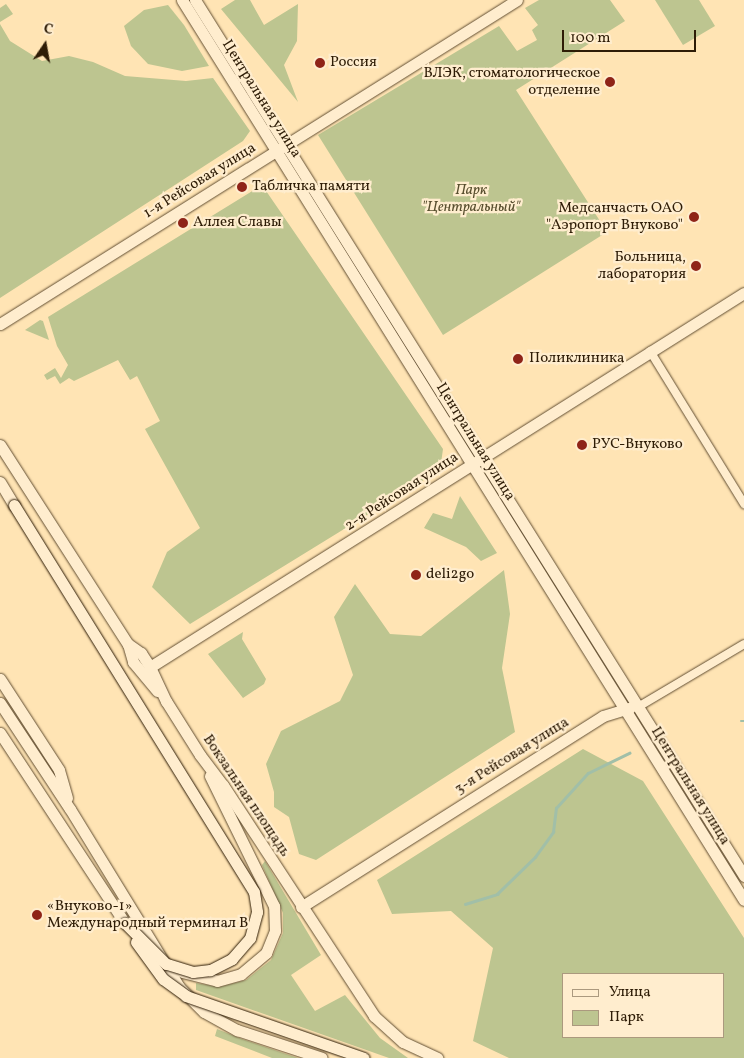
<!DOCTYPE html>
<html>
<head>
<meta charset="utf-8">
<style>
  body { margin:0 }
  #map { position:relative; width:744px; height:1058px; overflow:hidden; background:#ffe4b4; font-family:Vollkorn,serif }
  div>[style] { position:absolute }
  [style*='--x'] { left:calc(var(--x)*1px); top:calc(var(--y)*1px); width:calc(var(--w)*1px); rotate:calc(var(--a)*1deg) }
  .green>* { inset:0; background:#bdc590 }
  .stream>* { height:2.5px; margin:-1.25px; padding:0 1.25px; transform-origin:1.25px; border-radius:1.25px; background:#a1bfa8 }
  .roads { filter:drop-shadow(0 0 1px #624e32) drop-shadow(0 0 1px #624e32) }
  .street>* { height:8px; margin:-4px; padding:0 4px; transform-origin:4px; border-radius:4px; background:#ffedce }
  .secondary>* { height:11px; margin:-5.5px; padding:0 5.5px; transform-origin:5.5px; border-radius:5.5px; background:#ffedce }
  .bridges { filter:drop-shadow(0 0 1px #2e1c06) drop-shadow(0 0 1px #2e1c06) }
  .secondary-bridge>* { height:11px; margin:-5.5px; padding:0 5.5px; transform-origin:5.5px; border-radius:5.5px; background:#ffedce }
  .dots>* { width:14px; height:14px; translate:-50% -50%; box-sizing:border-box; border:2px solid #ffedce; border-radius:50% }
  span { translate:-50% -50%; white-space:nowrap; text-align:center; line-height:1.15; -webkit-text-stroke:4.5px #ffedce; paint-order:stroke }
  .poi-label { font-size:15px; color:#2e1c06 }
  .left { translate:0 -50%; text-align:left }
  .right { translate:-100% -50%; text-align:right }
  .street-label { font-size:15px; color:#2e1c06 }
  .park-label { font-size:15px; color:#594f2f; font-style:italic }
  .legend { position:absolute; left:562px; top:973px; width:162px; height:65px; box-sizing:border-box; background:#ffedce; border:1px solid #ab997e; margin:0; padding:6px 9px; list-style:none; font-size:15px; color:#2e1c06 }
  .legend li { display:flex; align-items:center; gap:10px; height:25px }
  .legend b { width:25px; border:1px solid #ab997e }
  .north { position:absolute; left:20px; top:20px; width:50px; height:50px; -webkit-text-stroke:4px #ffedce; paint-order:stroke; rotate:12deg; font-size:14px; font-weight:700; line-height:20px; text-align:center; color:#2e1c06 }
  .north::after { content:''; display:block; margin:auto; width:18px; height:22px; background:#2e1c06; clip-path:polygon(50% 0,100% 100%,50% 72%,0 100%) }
  .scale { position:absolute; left:562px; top:30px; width:134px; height:22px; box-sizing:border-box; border:2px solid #2e1c06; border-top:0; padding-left:6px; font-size:15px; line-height:18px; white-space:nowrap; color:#2e1c06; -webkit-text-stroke:4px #ffedce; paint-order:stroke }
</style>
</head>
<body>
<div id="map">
  <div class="green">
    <div style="clip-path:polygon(235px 0,250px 0,264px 25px,298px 4px,297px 41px,284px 65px,298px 102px,221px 9px)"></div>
    <div style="clip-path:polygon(539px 0,610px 0,625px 21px,516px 90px,607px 232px,443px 335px,318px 135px,499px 26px,517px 51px,537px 40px,532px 30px,538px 25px,525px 8px)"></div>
    <div style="clip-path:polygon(655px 0,699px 0,715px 26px,683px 45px)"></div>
    <div style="clip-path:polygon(6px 4px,13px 14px,0 22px,0 8px)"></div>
    <div style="clip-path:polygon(168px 5px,184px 25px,209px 66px,182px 71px,148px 64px,131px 46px,124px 26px,144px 10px)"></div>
    <div style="clip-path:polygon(0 24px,10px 41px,42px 61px,69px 56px,93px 62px,125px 76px,186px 81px,213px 78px,250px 131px,243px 141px,0 298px)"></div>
    <div style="clip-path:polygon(262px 185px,443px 449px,440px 470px,190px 624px,152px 587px,167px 552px,200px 528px,145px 429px,160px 421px,137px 376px,130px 380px,118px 360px,74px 381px,69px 378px,60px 384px,55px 376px,47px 380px,44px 375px,55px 368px,61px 378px,68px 365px,57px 346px,48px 317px)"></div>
    <div style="clip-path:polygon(40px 320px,43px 321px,49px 340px,25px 330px)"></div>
    <div style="clip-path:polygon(460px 496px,497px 553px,481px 561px,466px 547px,424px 528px,433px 513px,452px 519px)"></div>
    <div style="clip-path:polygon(504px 570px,510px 614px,502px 668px,515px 732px,316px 860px,299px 854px,289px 817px,274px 807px,274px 792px,266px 764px,281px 731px,340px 701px,353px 675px,334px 617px,355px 584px,390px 634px,421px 636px)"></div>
    <div style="clip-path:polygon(243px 632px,242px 639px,266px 679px,264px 684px,243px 698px,208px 654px)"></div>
    <div style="clip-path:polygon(evenodd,583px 749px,643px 781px,744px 938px,744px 1058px,509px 1058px,473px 1041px,493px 948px,451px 911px,392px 914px,377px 880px,583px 749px,563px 974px,723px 974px,723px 1037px,563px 1037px,563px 974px)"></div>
    <div style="clip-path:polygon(265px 861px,321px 955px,291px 975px,315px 1011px,345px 995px,380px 1038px,408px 1058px,389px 1058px,196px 990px,196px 983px,219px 987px,246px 980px,271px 960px,283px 933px,283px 913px,262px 865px)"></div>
    <div style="clip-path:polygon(217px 1029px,242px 1039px,298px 1058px,272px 1058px,215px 1036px)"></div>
  </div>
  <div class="stream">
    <div style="--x:741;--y:721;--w:3;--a:0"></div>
    <div style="--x:465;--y:904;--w:34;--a:-17"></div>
    <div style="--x:497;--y:894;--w:53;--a:-44.2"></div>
    <div style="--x:535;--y:857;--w:31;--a:-54"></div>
    <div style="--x:553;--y:832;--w:24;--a:-83"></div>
    <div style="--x:556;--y:808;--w:47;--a:-47.6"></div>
    <div style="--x:588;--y:773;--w:46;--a:-26"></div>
  </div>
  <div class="roads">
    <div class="street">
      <div style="--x:650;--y:351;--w:180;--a:58.4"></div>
      <div style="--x:638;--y:707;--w:123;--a:-30.7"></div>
    </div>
    <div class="secondary">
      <div style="--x:182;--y:0;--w:1061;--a:58.02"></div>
      <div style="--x:195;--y:0;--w:1034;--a:57.92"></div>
      <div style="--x:0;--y:324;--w:610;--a:-32.08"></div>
      <div style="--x:0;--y:445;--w:237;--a:57.3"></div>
      <div style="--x:128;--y:644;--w:19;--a:74"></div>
      <div style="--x:133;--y:662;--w:38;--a:50"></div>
      <div style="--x:0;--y:482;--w:27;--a:59"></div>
      <div style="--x:128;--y:644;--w:16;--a:35"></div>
      <div style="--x:141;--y:653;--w:17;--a:57"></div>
      <div style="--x:150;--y:667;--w:38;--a:65"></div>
      <div style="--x:166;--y:701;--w:64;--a:57.8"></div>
      <div style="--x:200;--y:755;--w:38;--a:53"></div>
      <div style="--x:223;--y:785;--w:276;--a:56.8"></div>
      <div style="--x:374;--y:1016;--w:39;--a:42"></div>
      <div style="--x:403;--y:1042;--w:38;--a:25"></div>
      <div style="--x:150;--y:667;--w:702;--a:-32.2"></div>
      <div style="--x:0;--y:679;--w:108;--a:57"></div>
      <div style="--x:59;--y:770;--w:29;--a:74"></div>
      <div style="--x:0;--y:703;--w:127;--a:56.6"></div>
      <div style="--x:70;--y:809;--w:209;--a:58.5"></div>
      <div style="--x:179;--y:987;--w:35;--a:45"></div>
      <div style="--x:204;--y:1012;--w:38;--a:29"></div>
      <div style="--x:237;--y:1030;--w:89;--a:18.2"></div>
      <div style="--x:0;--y:733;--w:227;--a:56.7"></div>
      <div style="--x:301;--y:907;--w:357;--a:-32.3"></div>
      <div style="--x:603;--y:716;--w:28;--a:-17"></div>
      <div style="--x:182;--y:972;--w:36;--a:14"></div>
      <div style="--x:217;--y:981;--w:25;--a:-16"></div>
      <div style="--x:241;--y:974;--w:33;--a:-40"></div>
      <div style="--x:266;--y:953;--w:24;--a:-68"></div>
      <div style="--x:275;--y:931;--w:25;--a:-92"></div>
      <div style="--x:274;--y:906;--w:145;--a:-116.2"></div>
    </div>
  </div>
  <div class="bridges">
    <div class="secondary-bridge">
      <div style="--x:14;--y:505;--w:455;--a:58.2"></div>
      <div style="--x:254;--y:892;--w:20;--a:81"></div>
      <div style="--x:257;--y:912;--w:27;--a:105"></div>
      <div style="--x:250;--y:938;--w:28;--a:131"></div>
      <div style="--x:232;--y:959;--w:25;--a:153"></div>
      <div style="--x:210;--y:970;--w:17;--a:173"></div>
      <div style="--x:193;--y:972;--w:28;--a:-163"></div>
      <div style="--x:166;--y:964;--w:58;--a:-135"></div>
      <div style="--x:136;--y:942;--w:46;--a:53.9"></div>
      <div style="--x:163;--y:979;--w:29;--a:36"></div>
      <div style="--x:186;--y:996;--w:188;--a:19.2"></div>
    </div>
  </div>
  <div class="dots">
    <div style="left:320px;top:63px;background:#8f2418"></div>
    <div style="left:610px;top:82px;background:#8f2418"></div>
    <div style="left:242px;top:187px;background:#8f2418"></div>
    <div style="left:694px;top:217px;background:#8f2418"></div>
    <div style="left:183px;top:223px;background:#8f2418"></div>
    <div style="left:696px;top:266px;background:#8f2418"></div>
    <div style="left:518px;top:359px;background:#8f2418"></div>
    <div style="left:582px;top:445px;background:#8f2418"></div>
    <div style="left:416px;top:575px;background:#8f2418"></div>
    <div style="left:37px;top:915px;background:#8f2418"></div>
  </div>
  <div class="poi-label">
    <span class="left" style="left:330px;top:63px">Россия</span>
    <span class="right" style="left:600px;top:82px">ВЛЭК, стоматологическое<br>отделение</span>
    <span class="left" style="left:252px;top:187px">Табличка памяти</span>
    <span class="right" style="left:683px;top:217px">Медсанчасть ОАО<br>"Аэропорт Внуково"</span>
    <span class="left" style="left:193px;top:223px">Аллея Славы</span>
    <span class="right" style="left:686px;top:266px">Больница,<br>лаборатория</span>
    <span class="left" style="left:529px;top:359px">Поликлиника</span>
    <span class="left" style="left:592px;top:445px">РУС-Внуково</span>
    <span class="left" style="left:426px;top:575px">deli2go</span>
    <span class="left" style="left:47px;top:915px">«Внуково-1»<br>Международный терминал B</span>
  </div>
  <div class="street-label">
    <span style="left:261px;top:99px;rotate:58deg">Центральная улица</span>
    <span style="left:200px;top:181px;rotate:-32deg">1-я Рейсовая улица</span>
    <span style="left:475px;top:442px;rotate:58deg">Центральная улица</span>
    <span style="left:402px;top:492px;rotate:-33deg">2-я Рейсовая улица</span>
    <span style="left:512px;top:756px;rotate:-32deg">3-я Рейсовая улица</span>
    <span style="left:690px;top:786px;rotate:58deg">Центральная улица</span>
    <span style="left:246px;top:796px;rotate:56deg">Вокзальная площадь</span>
  </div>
  <div class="park-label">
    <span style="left:471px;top:199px">Парк<br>"Центральный"</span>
  </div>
  <ul class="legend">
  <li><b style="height:6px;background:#ffedce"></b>Улица</li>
  <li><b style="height:14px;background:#bdc590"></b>Парк</li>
  </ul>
  <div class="north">С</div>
  <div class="scale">100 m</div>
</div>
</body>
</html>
